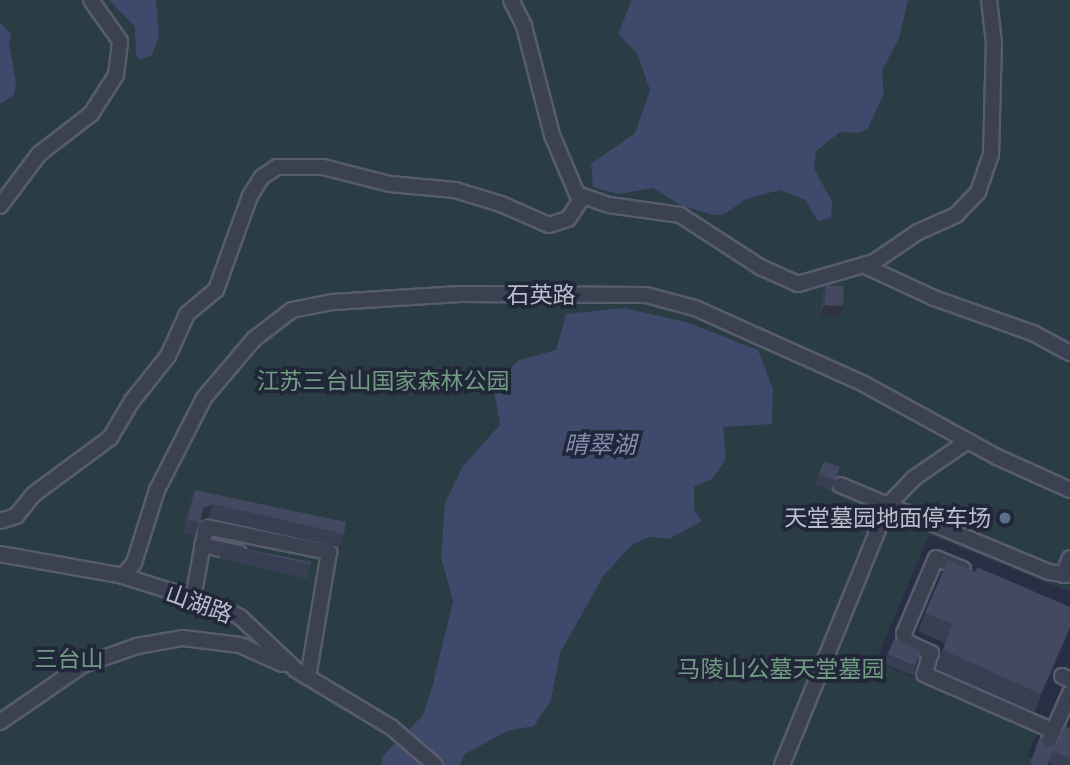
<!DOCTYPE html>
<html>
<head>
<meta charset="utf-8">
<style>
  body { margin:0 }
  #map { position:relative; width:1070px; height:765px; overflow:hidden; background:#282e43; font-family:Helvetica,"Noto Sans SC",sans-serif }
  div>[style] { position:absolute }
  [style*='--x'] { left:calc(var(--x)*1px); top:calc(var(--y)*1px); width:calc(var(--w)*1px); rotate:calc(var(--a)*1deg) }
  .green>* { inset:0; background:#2a3c44 }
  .water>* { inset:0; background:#3e496b }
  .roads { filter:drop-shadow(2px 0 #575c6d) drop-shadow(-2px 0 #575c6d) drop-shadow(0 2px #575c6d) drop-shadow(0 -2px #575c6d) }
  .minor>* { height:14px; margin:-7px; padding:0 7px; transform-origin:7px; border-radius:7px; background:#3c4152 }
  .wall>* { inset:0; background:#393f53; transform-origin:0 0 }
  .shaded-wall>* { inset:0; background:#2e3343 }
  .building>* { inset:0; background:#424960; transform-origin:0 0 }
  .dots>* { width:19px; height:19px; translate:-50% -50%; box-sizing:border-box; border:4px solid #212638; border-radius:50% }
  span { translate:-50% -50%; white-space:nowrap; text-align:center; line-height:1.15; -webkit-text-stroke:7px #212638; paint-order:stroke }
  .street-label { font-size:23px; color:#b9bdcc }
  .park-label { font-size:23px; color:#719c83 }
  .poi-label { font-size:23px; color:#b9bdcc }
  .right { translate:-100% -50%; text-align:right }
  .water-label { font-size:24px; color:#818eb2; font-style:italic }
</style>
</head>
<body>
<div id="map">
  <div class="green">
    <i style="clip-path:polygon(0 0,1070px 0,1070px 592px,929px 535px,876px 661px,1038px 731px,1027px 756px,1046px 765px,0 765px)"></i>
  </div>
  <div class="water">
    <i style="clip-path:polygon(109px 0,156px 0,159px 36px,152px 55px,141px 60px,136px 56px,135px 27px)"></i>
    <i style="clip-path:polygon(632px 0,908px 0,899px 38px,882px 71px,884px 94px,868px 128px,859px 133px,840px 132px,816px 151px,814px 169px,832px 201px,831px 218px,818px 221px,805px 200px,780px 190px,746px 199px,723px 215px,713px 215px,680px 205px,653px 188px,618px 194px,593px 187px,591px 164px,635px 133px,650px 90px,637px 53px,618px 34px)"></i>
    <i style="clip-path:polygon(0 22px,11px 34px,9px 45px,16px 82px,14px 95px,0 104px)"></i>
    <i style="clip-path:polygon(624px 308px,686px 322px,758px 350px,773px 389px,772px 424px,723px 427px,726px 459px,712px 479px,694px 487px,694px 510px,702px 521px,669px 539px,649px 537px,632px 545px,604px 575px,560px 653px,551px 700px,534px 726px,507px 731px,465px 754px,460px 765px,381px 765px,382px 757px,423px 715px,433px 684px,453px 601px,441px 557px,445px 503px,463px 466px,500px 425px,493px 384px,519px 360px,556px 350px,566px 314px)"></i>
  </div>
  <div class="roads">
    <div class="minor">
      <i style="--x:511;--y:0;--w:29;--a:63"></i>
      <i style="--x:524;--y:26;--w:113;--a:75.6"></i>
      <i style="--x:552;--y:135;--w:64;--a:67"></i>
      <i style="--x:577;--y:194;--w:34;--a:19"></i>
      <i style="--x:609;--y:205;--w:72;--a:8"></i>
      <i style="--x:680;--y:215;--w:95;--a:33"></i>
      <i style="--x:760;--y:267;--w:42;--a:24.1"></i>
      <i style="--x:798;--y:284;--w:79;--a:-16.1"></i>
      <i style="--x:874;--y:262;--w:53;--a:-34.3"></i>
      <i style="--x:918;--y:232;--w:42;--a:-24.1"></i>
      <i style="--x:956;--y:215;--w:32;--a:-46"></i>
      <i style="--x:978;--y:192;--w:39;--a:-71"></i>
      <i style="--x:991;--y:155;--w:112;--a:-88.5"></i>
      <i style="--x:994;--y:43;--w:43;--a:-96.6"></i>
      <i style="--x:0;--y:206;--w:65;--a:-53.1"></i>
      <i style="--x:39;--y:154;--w:66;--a:-37.6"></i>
      <i style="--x:91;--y:114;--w:46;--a:-57.3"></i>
      <i style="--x:116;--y:75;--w:34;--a:-83"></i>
      <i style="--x:120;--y:41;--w:50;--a:-125.3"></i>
      <i style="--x:865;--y:266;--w:76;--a:24.9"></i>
      <i style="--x:934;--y:298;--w:105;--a:19.5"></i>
      <i style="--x:1033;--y:333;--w:42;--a:28.4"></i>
      <i style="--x:840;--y:485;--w:226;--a:22.6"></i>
      <i style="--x:1049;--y:572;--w:21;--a:8"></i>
      <i style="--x:0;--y:521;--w:17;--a:-17"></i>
      <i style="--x:16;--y:516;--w:28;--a:-51"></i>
      <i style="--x:34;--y:494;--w:94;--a:-36.4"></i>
      <i style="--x:110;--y:438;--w:43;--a:-59.3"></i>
      <i style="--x:132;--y:401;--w:58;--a:-51.3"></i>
      <i style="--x:168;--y:356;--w:46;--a:-65.7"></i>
      <i style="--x:187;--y:314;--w:38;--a:-40"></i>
      <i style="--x:216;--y:290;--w:100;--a:-70.1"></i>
      <i style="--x:250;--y:196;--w:22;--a:-58"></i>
      <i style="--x:262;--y:177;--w:18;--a:-34"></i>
      <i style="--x:277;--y:167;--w:46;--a:0"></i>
      <i style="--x:323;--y:167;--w:69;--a:14.2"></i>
      <i style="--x:390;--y:184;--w:65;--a:5.3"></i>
      <i style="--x:455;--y:190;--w:48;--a:16.9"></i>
      <i style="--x:501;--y:204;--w:52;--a:23.6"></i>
      <i style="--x:549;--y:225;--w:20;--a:-18"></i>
      <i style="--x:568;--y:219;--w:27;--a:-56"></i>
      <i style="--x:202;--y:545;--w:38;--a:12"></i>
      <i style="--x:0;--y:554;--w:125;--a:10.1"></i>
      <i style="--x:123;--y:576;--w:100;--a:17.5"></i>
      <i style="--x:218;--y:606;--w:25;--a:27"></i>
      <i style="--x:240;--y:617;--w:77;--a:43.4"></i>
      <i style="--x:296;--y:670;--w:111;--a:31"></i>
      <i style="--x:391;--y:727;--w:58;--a:40.8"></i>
      <i style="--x:963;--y:569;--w:29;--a:-158"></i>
      <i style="--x:936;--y:558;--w:82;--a:113.1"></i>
      <i style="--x:904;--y:633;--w:8;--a:83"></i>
      <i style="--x:905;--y:641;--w:29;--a:25"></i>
      <i style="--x:931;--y:653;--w:22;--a:108"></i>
      <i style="--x:924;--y:674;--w:142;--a:23.7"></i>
      <i style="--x:1063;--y:575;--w:18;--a:-68"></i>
      <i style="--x:123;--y:576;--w:17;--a:-50"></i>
      <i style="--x:134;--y:563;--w:77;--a:-72.5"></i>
      <i style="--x:157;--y:490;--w:103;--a:-62.9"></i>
      <i style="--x:204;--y:398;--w:77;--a:-49.7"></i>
      <i style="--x:254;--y:339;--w:48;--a:-37.3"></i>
      <i style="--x:292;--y:310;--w:42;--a:-11"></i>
      <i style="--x:333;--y:302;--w:127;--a:-3.6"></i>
      <i style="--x:460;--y:294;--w:186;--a:0.3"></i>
      <i style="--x:646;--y:295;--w:51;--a:14.9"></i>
      <i style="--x:695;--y:308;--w:185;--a:24.2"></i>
      <i style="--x:864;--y:384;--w:152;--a:28.8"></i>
      <i style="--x:997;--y:457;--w:80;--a:24.3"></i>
      <i style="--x:193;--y:598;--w:72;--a:-79.6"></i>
      <i style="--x:206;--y:527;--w:126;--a:11.5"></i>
      <i style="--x:329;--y:552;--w:127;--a:99.5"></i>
      <i style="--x:1062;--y:676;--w:9;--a:27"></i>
      <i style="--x:0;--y:722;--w:101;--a:-34.5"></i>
      <i style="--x:83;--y:665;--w:57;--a:-19.4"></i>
      <i style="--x:137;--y:646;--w:47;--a:-9.9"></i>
      <i style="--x:183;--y:638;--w:57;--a:7"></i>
      <i style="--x:240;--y:645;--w:46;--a:24.3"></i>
      <i style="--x:1045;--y:750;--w:62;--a:-66.3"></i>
      <i style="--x:782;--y:765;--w:281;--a:-67.8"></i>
      <i style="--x:888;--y:505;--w:37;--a:-46"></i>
      <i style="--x:914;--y:478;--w:65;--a:-34.4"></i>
    </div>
  </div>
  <div class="wall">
    <i style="clip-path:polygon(826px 285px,839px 317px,820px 315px,822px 294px)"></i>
    <i style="left:824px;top:461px;width:17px;height:25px;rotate:21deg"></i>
    <i style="clip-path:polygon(195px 490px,344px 534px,339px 547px,208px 518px,200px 521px,195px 536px,183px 533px,190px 503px)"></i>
    <i style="left:223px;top:544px;width:90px;height:15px;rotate:13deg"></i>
    <i style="clip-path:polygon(975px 572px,1070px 607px,1070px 630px,1035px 712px,936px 669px,945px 643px,918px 631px,925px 613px)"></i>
    <i style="left:887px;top:655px;width:33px;height:9px;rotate:23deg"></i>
    <i style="clip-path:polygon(1070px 728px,1070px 765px,1053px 765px,1048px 763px,1048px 765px,1029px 765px,1040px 738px,1045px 746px,1055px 746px)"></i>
  </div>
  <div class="shaded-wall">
    <i style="clip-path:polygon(824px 305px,843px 307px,839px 317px,820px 315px)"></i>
    <i style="clip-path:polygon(213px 504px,208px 518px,198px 521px,203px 508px)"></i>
    <i style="clip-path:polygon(1070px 627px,1070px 630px,1035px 712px,1041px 694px)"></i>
  </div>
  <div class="building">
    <i style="left:826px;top:285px;width:18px;height:20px;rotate:3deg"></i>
    <i style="left:824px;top:461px;width:17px;height:14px;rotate:21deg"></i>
    <i style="clip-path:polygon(195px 490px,346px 522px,344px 534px,213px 504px,203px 508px,200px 522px,188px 520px)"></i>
    <i style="clip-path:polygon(223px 544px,311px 562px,311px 565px)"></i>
    <i style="clip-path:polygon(948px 560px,975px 572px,977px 567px,1070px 607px,1070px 627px,1041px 694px,943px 650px,952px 624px,925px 613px)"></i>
    <i style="left:894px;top:639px;width:30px;height:17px;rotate:23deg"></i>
    <i style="clip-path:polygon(1065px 726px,1070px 728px,1070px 758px,1053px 751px,1047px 765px,1035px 765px,1030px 763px,1040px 738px,1045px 746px,1055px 746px)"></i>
  </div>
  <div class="dots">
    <i style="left:1005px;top:518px;background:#5c6f8a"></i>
  </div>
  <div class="street-label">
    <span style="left:541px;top:295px">石英路</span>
    <span style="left:199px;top:604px;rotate:20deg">山湖路</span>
  </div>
  <div class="park-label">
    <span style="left:383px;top:381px">江苏三台山国家森林公园</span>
    <span style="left:69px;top:659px">三台山</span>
    <span style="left:781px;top:669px">马陵山公墓天堂墓园</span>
  </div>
  <div class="poi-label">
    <span class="right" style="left:991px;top:518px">天堂墓园地面停车场</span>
  </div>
  <div class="water-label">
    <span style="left:600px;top:445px">晴翠湖</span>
  </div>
</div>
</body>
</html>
